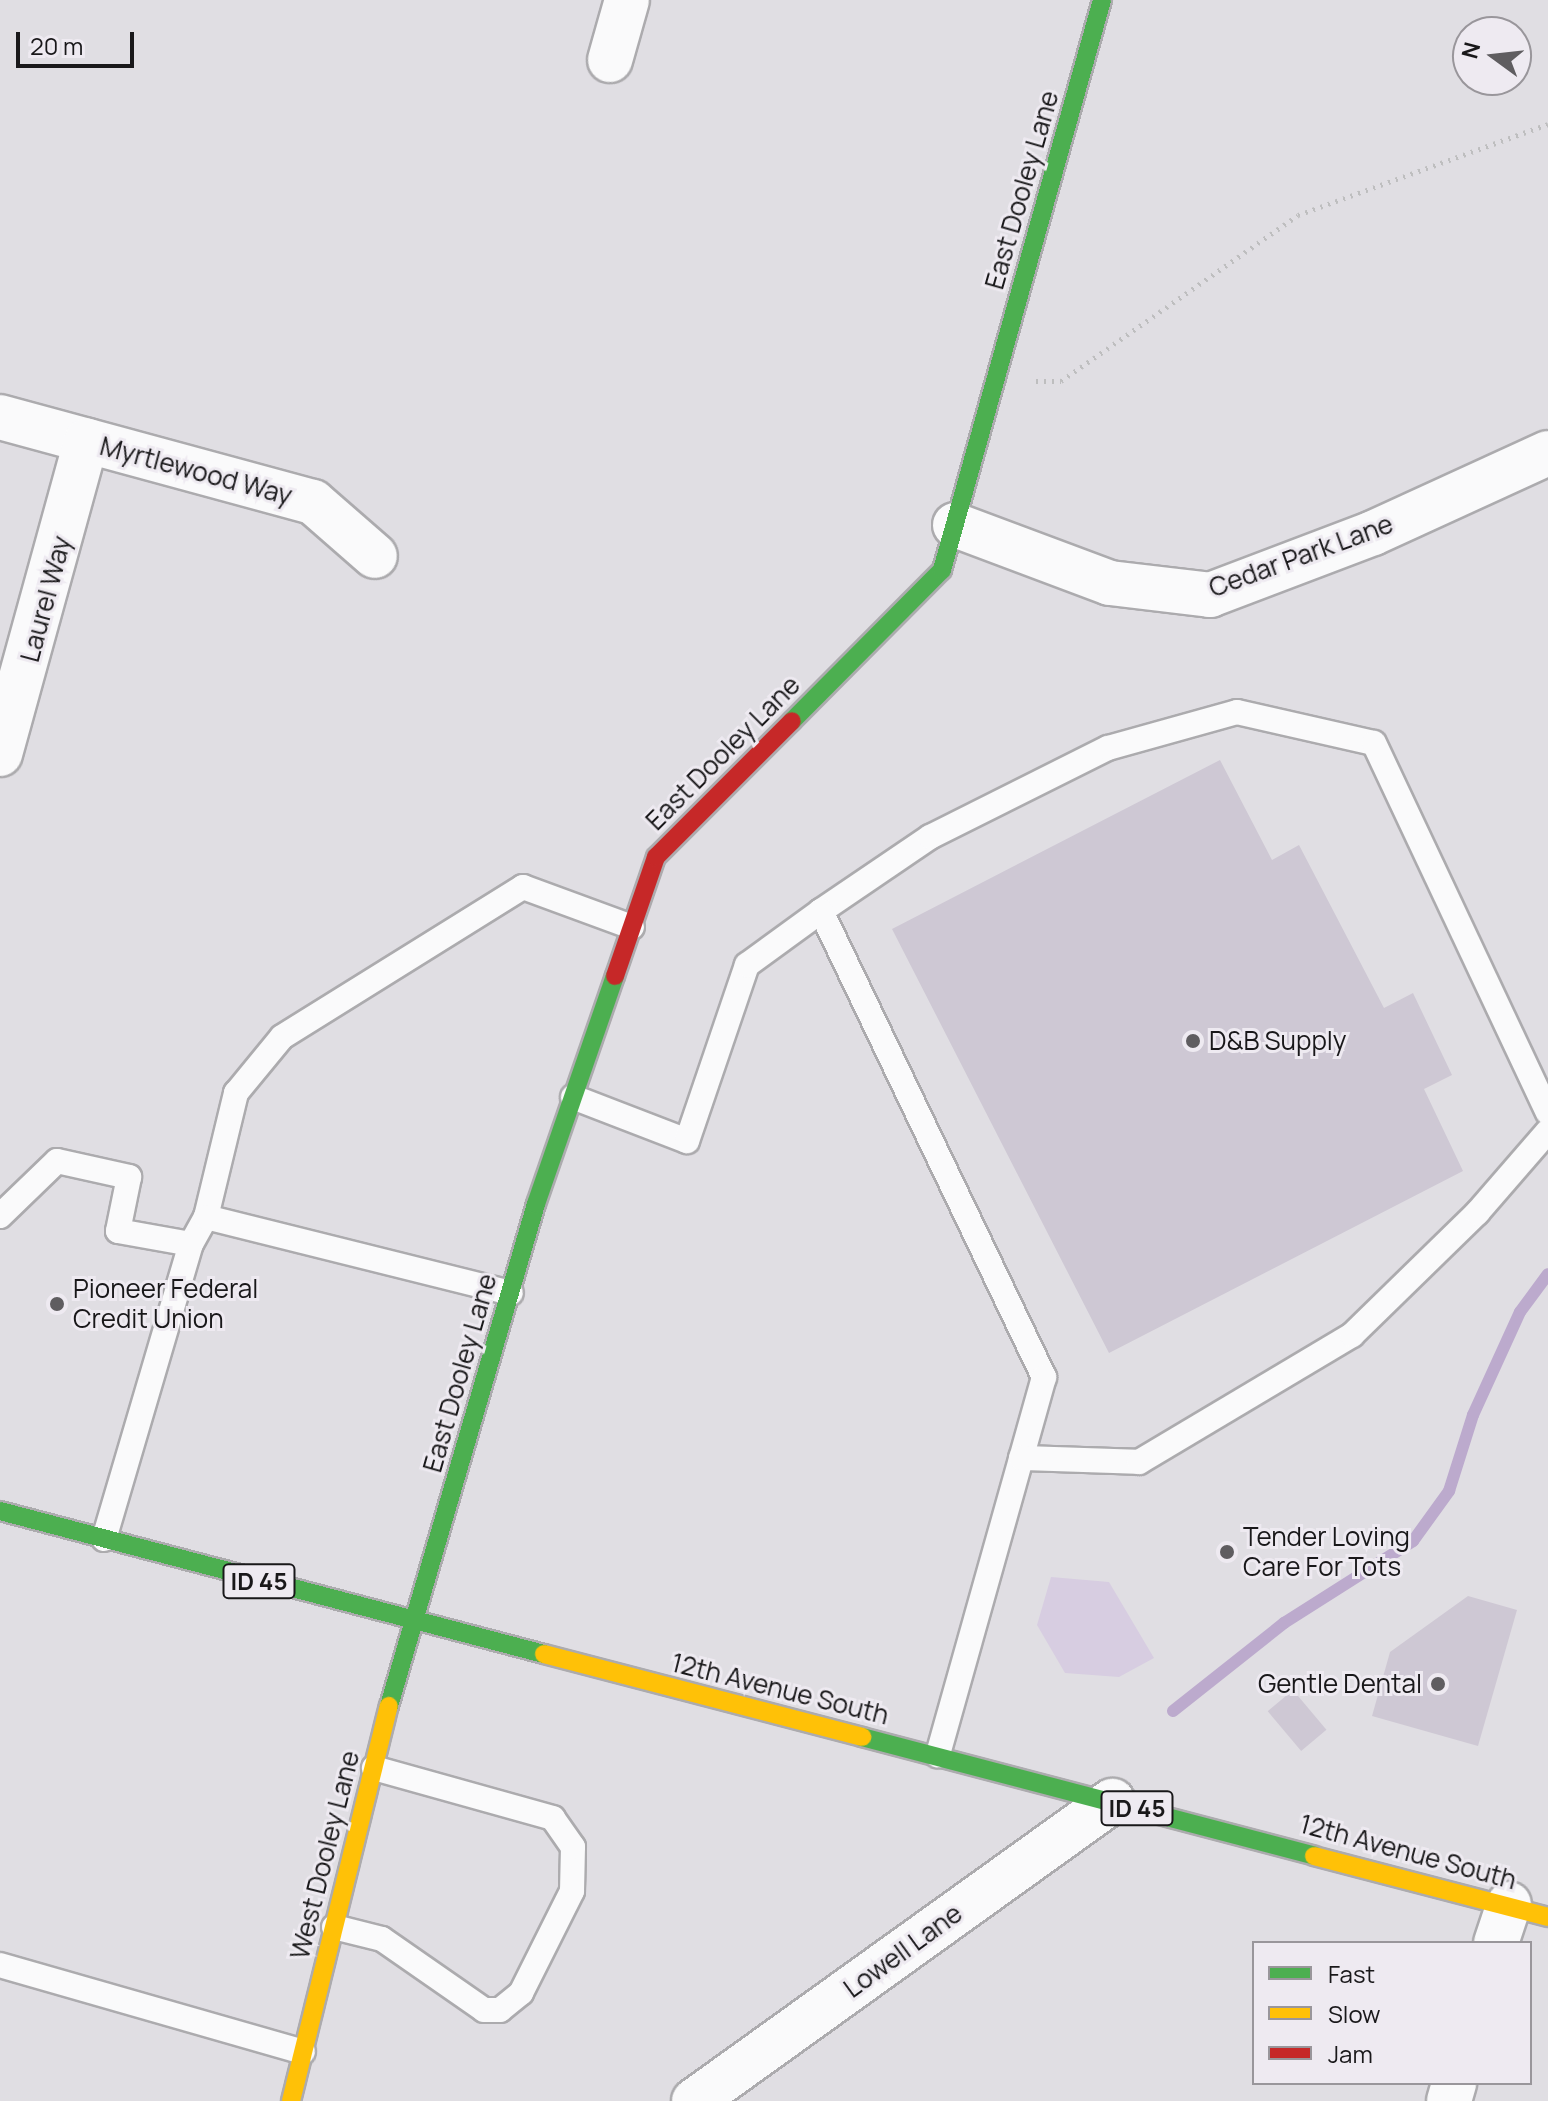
<!DOCTYPE html>
<html>
<head>
<meta charset="utf-8">
<style>
  body { margin:0 }
  #map { position:relative; width:1548px; height:2101px; overflow:hidden; background:#e0dee3; font-family:Manrope,sans-serif }
  div>[style] { position:absolute }
  [style*='--x'] { left:calc(var(--x)*1px); top:calc(var(--y)*1px); width:calc(var(--w)*1px); rotate:calc(var(--a)*1deg) }
  .green>* { inset:0; background:#d7cde1 }
  .stream>* { height:12px; margin:-6px; padding:0 6px; transform-origin:6px; border-radius:6px; background:#bcaacd }
  .building>* { inset:0; background:#cec8d4; transform-origin:0 0 }
  .path>* { height:5px; margin-top:-2.5px; transform-origin:0; background:repeating-linear-gradient(90deg,#bebebf 0 2px,transparent 0 8px) }
  .roads { filter:drop-shadow(2px 0 #acabae) drop-shadow(-2px 0 #acabae) drop-shadow(0 2px #acabae) drop-shadow(0 -2px #acabae) }
  .lane>* { height:24px; margin:-12px; padding:0 12px; transform-origin:12px; border-radius:12px; background:#fafafb }
  .street>* { height:44px; margin:-22px; padding:0 22px; transform-origin:22px; border-radius:22px; background:#fafafb }
  .fast>* { height:18px; margin:-9px; padding:0 9px; transform-origin:9px; border-radius:9px; background:#4caf50 }
  .slow>* { height:18px; margin:-9px; padding:0 9px; transform-origin:9px; border-radius:9px; background:#ffc107 }
  .jam>* { height:18px; margin:-9px; padding:0 9px; transform-origin:9px; border-radius:9px; background:#c62828 }
  .dots>* { width:22px; height:22px; translate:-50% -50%; box-sizing:border-box; border:4px solid #eeeaf1; border-radius:50% }
  span { translate:-50% -50%; white-space:nowrap; text-align:center; line-height:1.15; -webkit-text-stroke:6px #eeeaf1; paint-order:stroke }
  .shield-label span { padding:2px 6px; background:#eeeaf1; border:2px solid; border-radius:6px; -webkit-text-stroke-width:0 }
  .shield-label { font-size:24px; color:#19181a; font-weight:700 }
  .street-label { font-size:26px; color:#19181a }
  .poi-label { font-size:26px; color:#19181a }
  .left { translate:0 -50%; text-align:left }
  .right { translate:-100% -50%; text-align:right }
  .legend { position:absolute; left:1252px; top:1941px; width:280px; height:144px; box-sizing:border-box; background:#eeeaf1; border:2px solid #99969b; margin:0; padding:10px 14px; list-style:none; font-size:24px; color:#19181a }
  .legend li { display:flex; align-items:center; gap:16px; height:40px }
  .legend b { width:40px; border:2px solid #99969b }
  .north { position:absolute; left:1452px; top:16px; width:80px; height:80px; box-sizing:border-box; background:#eeeaf1; border:2px solid #99969b; border-radius:50%; rotate:285deg; font-size:22px; font-weight:700; line-height:32px; text-align:center; color:#19181a }
  .north::after { content:''; display:block; margin:auto; width:28px; height:36px; background:#5f5d60; clip-path:polygon(50% 0,100% 100%,50% 72%,0 100%) }
  .scale { position:absolute; left:16px; top:32px; width:118px; height:36px; box-sizing:border-box; border:4px solid #19181a; border-top:0; padding-left:10px; font-size:24px; line-height:28px; white-space:nowrap; color:#19181a; -webkit-text-stroke:6px #eeeaf1; paint-order:stroke }
</style>
</head>
<body>
<div id="map">
  <div class="green">
    <i style="clip-path:polygon(1051px 1577px,1109px 1582px,1154px 1658px,1119px 1677px,1065px 1673px,1037px 1625px)"></i>
  </div>
  <div class="stream">
    <i style="--x:1173;--y:1711;--w:142;--a:-38.4"></i>
    <i style="--x:1284;--y:1623;--w:153;--a:-32.4"></i>
    <i style="--x:1413;--y:1541;--w:62;--a:-54.2"></i>
    <i style="--x:1449;--y:1491;--w:80;--a:-72.5"></i>
    <i style="--x:1473;--y:1415;--w:113;--a:-65.5"></i>
    <i style="--x:1520;--y:1312;--w:47;--a:-53.6"></i>
  </div>
  <div class="building">
    <i style="clip-path:polygon(1220px 760px,1272px 860px,1299px 845px,1384px 1008px,1413px 993px,1452px 1075px,1424px 1089px,1463px 1171px,1109px 1353px,892px 929px)"></i>
    <i style="clip-path:polygon(1468px 1596px,1517px 1610px,1478px 1746px,1372px 1716px,1390px 1652px)"></i>
    <i style="left:1293px;top:1690px;width:52px;height:33px;rotate:50deg"></i>
  </div>
  <div class="path">
    <i style="--x:1036;--y:381;--w:25;--a:0"></i>
    <i style="--x:1061;--y:381;--w:289;--a:-35"></i>
    <i style="--x:1298;--y:215;--w:266;--a:-20"></i>
  </div>
  <div class="roads">
    <div class="lane">
      <i style="--x:821;--y:911;--w:132;--a:-34.2"></i>
      <i style="--x:930;--y:837;--w:199;--a:-26.6"></i>
      <i style="--x:1108;--y:748;--w:134;--a:-15.6"></i>
      <i style="--x:1237;--y:712;--w:140;--a:12.8"></i>
      <i style="--x:1374;--y:743;--w:408;--a:64.8"></i>
      <i style="--x:573;--y:1097;--w:122;--a:21.1"></i>
      <i style="--x:687;--y:1141;--w:186;--a:-71.2"></i>
      <i style="--x:747;--y:965;--w:92;--a:-36.1"></i>
      <i style="--x:821;--y:911;--w:517;--a:64.43"></i>
      <i style="--x:1044;--y:1377;--w:393;--a:105.7"></i>
      <i style="--x:0;--y:1216;--w:79;--a:-44"></i>
      <i style="--x:57;--y:1161;--w:74;--a:12.5"></i>
      <i style="--x:129;--y:1177;--w:55;--a:101.5"></i>
      <i style="--x:118;--y:1231;--w:74;--a:10.1"></i>
      <i style="--x:206;--y:1217;--w:128;--a:-76.4"></i>
      <i style="--x:236;--y:1093;--w:72;--a:-50.6"></i>
      <i style="--x:282;--y:1037;--w:284;--a:-31.9"></i>
      <i style="--x:523;--y:887;--w:116;--a:20.2"></i>
      <i style="--x:1021;--y:1458;--w:118;--a:1.9"></i>
      <i style="--x:1139;--y:1462;--w:248;--a:-30.8"></i>
      <i style="--x:1352;--y:1335;--w:175;--a:-44.3"></i>
      <i style="--x:1477;--y:1213;--w:108;--a:-49.1"></i>
      <i style="--x:104;--y:1539;--w:308;--a:-73.6"></i>
      <i style="--x:191;--y:1244;--w:31;--a:-61"></i>
      <i style="--x:206;--y:1217;--w:314;--a:14"></i>
      <i style="--x:334;--y:1927;--w:49;--a:14"></i>
      <i style="--x:382;--y:1939;--w:124;--a:34.8"></i>
      <i style="--x:484;--y:2010;--w:16;--a:0"></i>
      <i style="--x:500;--y:2010;--w:27;--a:-39"></i>
      <i style="--x:521;--y:1993;--w:114;--a:-63.4"></i>
      <i style="--x:572;--y:1891;--w:44;--a:-88.7"></i>
      <i style="--x:573;--y:1847;--w:35;--a:-125"></i>
      <i style="--x:553;--y:1818;--w:186;--a:-164.4"></i>
      <i style="--x:0;--y:1965;--w:315;--a:16"></i>
    </div>
    <div class="street">
      <i style="--x:610;--y:60;--w:62;--a:-74.2"></i>
      <i style="--x:0;--y:417;--w:324;--a:15.2"></i>
      <i style="--x:313;--y:502;--w:82;--a:41.1"></i>
      <i style="--x:955;--y:525;--w:165;--a:20.5"></i>
      <i style="--x:1110;--y:583;--w:101;--a:6.8"></i>
      <i style="--x:1210;--y:595;--w:174;--a:-20.8"></i>
      <i style="--x:1373;--y:533;--w:192;--a:-24.6"></i>
      <i style="--x:0;--y:754;--w:325;--a:-74.6"></i>
      <i style="--x:1496;--y:1943;--w:41;--a:-71.6"></i>
      <i style="--x:694;--y:2101;--w:515;--a:-35.67"></i>
      <i style="--x:1449;--y:2101;--w:19;--a:-74"></i>
    </div>
    <div class="fast">
      <i style="--x:792;--y:721;--w:213;--a:-45.2"></i>
      <i style="--x:942;--y:570;--w:592;--a:-74.32"></i>
      <i style="--x:0;--y:1511;--w:562;--a:14.73"></i>
      <i style="--x:389;--y:1706;--w:523;--a:-73.68"></i>
      <i style="--x:536;--y:1204;--w:241;--a:-70.9"></i>
      <i style="--x:862;--y:1737;--w:467;--a:14.7"></i>
    </div>
    <div class="slow">
      <i style="--x:544;--y:1654;--w:329;--a:14.6"></i>
      <i style="--x:1314;--y:1856;--w:242;--a:14.6"></i>
      <i style="--x:291;--y:2101;--w:407;--a:-76.1"></i>
    </div>
    <div class="jam">
      <i style="--x:615;--y:976;--w:126;--a:-71"></i>
      <i style="--x:656;--y:857;--w:192;--a:-45"></i>
    </div>
  </div>
  <div class="dots">
    <i style="left:1193px;top:1041px;background:#5f5d60"></i>
    <i style="left:57px;top:1304px;background:#5f5d60"></i>
    <i style="left:1227px;top:1552px;background:#5f5d60"></i>
    <i style="left:1438px;top:1684px;background:#5f5d60"></i>
  </div>
  <div class="shield-label">
    <span style="left:259px;top:1581px">ID 45</span>
    <span style="left:1137px;top:1808px">ID 45</span>
  </div>
  <div class="street-label">
    <span style="left:1022px;top:190px;rotate:-74deg">East Dooley Lane</span>
    <span style="left:196px;top:471px;rotate:15deg">Myrtlewood Way</span>
    <span style="left:1301px;top:556px;rotate:-20deg">Cedar Park Lane</span>
    <span style="left:46px;top:599px;rotate:-75deg">Laurel Way</span>
    <span style="left:723px;top:753px;rotate:-45deg">East Dooley Lane</span>
    <span style="left:460px;top:1373px;rotate:-74deg">East Dooley Lane</span>
    <span style="left:780px;top:1689px;rotate:14deg">12th Avenue South</span>
    <span style="left:1408px;top:1852px;rotate:15deg">12th Avenue South</span>
    <span style="left:325px;top:1855px;rotate:-76deg">West Dooley Lane</span>
    <span style="left:903px;top:1951px;rotate:-36deg">Lowell Lane</span>
  </div>
  <div class="poi-label">
    <span class="left" style="left:1209px;top:1041px">D&amp;B Supply</span>
    <span class="left" style="left:73px;top:1304px">Pioneer Federal<br>Credit Union</span>
    <span class="left" style="left:1243px;top:1552px">Tender Loving<br>Care For Tots</span>
    <span class="right" style="left:1422px;top:1684px">Gentle Dental</span>
  </div>
  <ul class="legend">
  <li><b style="height:10px;background:#4caf50"></b>Fast</li>
  <li><b style="height:10px;background:#ffc107"></b>Slow</li>
  <li><b style="height:10px;background:#c62828"></b>Jam</li>
  </ul>
  <div class="north">N</div>
  <div class="scale">20 m</div>
</div>
</body>
</html>
